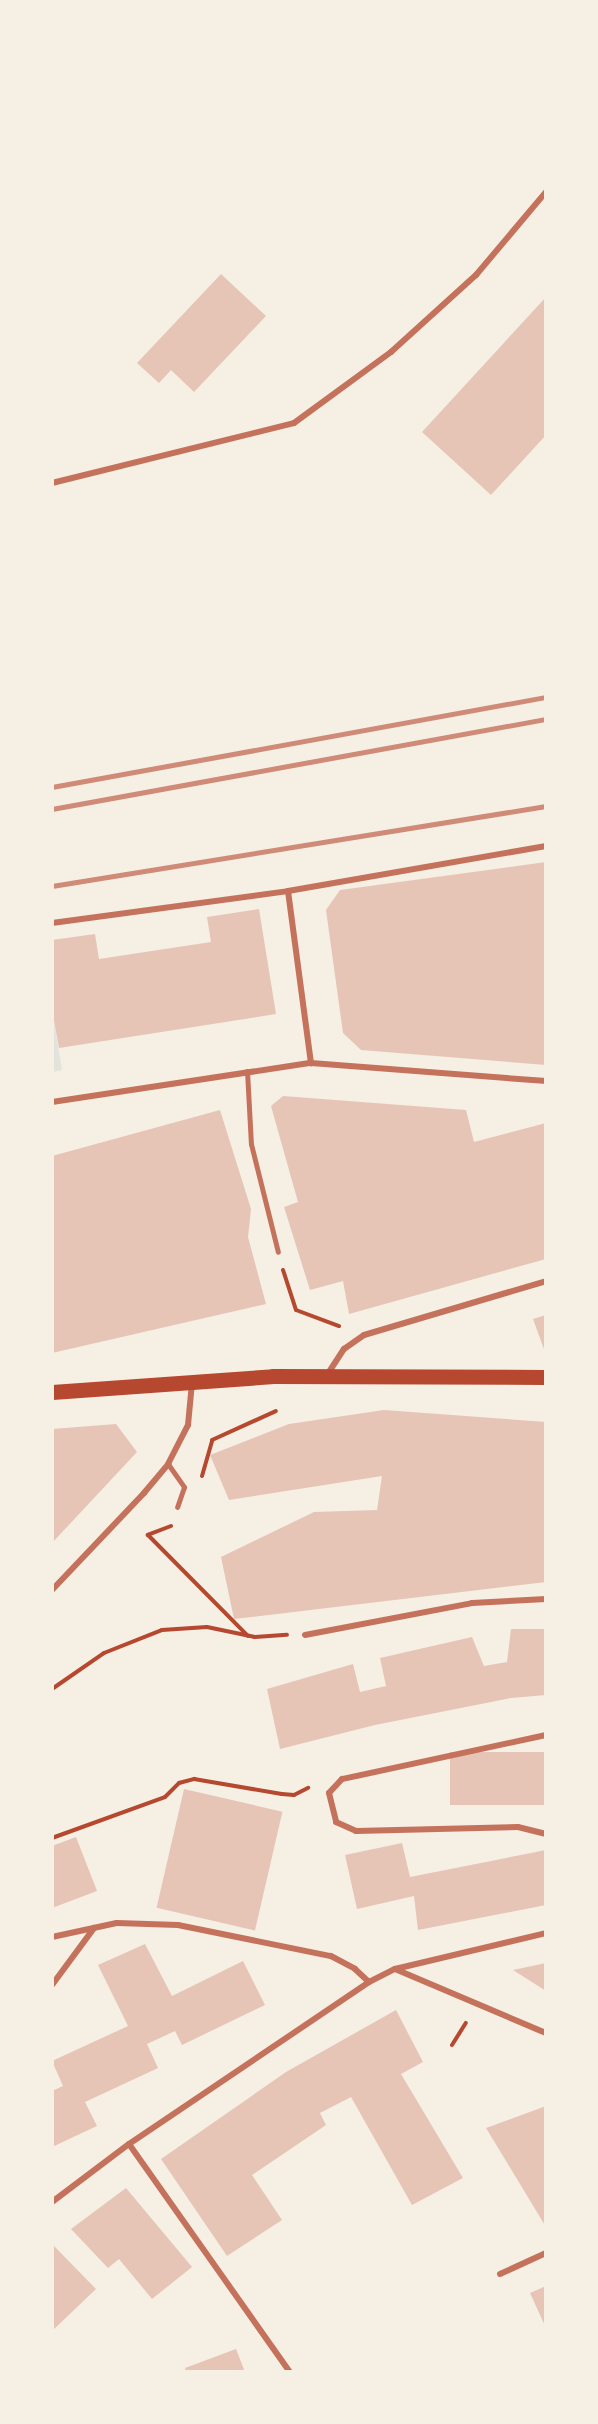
<!DOCTYPE html>
<html>
<head>
<meta charset="utf-8">
<style>
  body { margin:0 }
  #map { position:relative; width:598px; height:2424px; overflow:hidden; background:#f6efe4; font-family:Karla,sans-serif }
  div>[style] { position:absolute }
  [style*='--x'] { left:calc(var(--x)*1px); top:calc(var(--y)*1px); width:calc(var(--w)*1px); rotate:calc(var(--a)*1deg) }
  .green>* { inset:0; background:#e2e4dc }
  .building>* { inset:0; background:#e6c5b7; transform-origin:0 0 }
  .path>* { height:4px; margin:-2px; padding:0 2px; transform-origin:2px; border-radius:2px; background:#b5482f }
  .pedestrian>* { height:5px; margin:-2.5px; padding:0 2.5px; transform-origin:2.5px; border-radius:2.5px; background:#c5725c }
  .minor>* { height:6px; margin:-3px; padding:0 3px; transform-origin:3px; border-radius:3px; background:#c5725c }
  .primary>* { height:15px; margin:-7.5px; padding:0 7.5px; transform-origin:7.5px; border-radius:7.5px; background:#b5482f }
  .rail>* { height:4.5px; margin:-2.25px; padding:0 2.25px; transform-origin:2.25px; border-radius:2.25px; background:#cf8b77 }
  span { translate:-50% -50%; white-space:nowrap; text-align:center; line-height:1.15; -webkit-text-stroke:6px #f6efe4; paint-order:stroke }
  .frame { position:absolute; inset:0; border:54px solid #f6efe4; pointer-events:none }
</style>
</head>
<body>
<div id="map">
  <div class="green">
    <i style="clip-path:polygon(52px 1010px,62px 1070px,53px 1072px,52px 1072px)"></i>
  </div>
  <div class="building">
    <i style="clip-path:polygon(221px 274px,266px 316px,194px 392px,171px 370px,159px 383px,137px 363px)"></i>
    <i style="clip-path:polygon(546px 297px,546px 435px,491px 495px,422px 432px)"></i>
    <i style="clip-path:polygon(546px 862px,546px 1065px,361px 1050px,343px 1033px,326px 910px,340px 890px)"></i>
    <i style="clip-path:polygon(259px 909px,276px 1014px,59px 1048px,52px 1010px,52px 940px,95px 934px,99px 959px,211px 942px,207px 917px)"></i>
    <i style="clip-path:polygon(283px 1096px,466px 1110px,474px 1142px,546px 1123px,546px 1259px,349px 1314px,343px 1281px,310px 1290px,284px 1207px,298px 1202px,271px 1106px)"></i>
    <i style="clip-path:polygon(220px 1110px,251px 1209px,248px 1237px,266px 1304px,52px 1353px,52px 1156px)"></i>
    <i style="clip-path:polygon(546px 1315px,546px 1352px,545px 1352px,533px 1319px)"></i>
    <i style="clip-path:polygon(384px 1410px,546px 1422px,546px 1582px,234px 1619px,221px 1557px,314px 1512px,377px 1510px,382px 1476px,229px 1500px,210px 1455px,289px 1424px)"></i>
    <i style="clip-path:polygon(116px 1424px,137px 1452px,52px 1543px,52px 1429px)"></i>
    <i style="clip-path:polygon(511px 1629px,546px 1629px,546px 1695px,511px 1698px,375px 1725px,280px 1749px,267px 1689px,353px 1664px,360px 1692px,386px 1686px,380px 1658px,472px 1637px,484px 1666px,507px 1662px)"></i>
    <i style="left:546px;top:1752px;width:53px;height:96px;rotate:90deg"></i>
    <i style="left:184px;top:1789px;width:101px;height:122px;rotate:13deg"></i>
    <i style="clip-path:polygon(76px 1837px,97px 1891px,52px 1908px,52px 1846px)"></i>
    <i style="clip-path:polygon(402px 1843px,410px 1877px,546px 1850px,546px 1905px,418px 1930px,414px 1896px,357px 1909px,345px 1855px)"></i>
    <i style="clip-path:polygon(145px 1944px,172px 1996px,243px 1961px,265px 2005px,182px 2045px,175px 2031px,147px 2044px,158px 2068px,85px 2102px,97px 2126px,52px 2147px,52px 2091px,63px 2086px,52px 2061px,128px 2026px,98px 1965px)"></i>
    <i style="clip-path:polygon(546px 1963px,546px 1991px,513px 1970px)"></i>
    <i style="clip-path:polygon(396px 2010px,423px 2062px,401px 2074px,463px 2178px,412px 2205px,351px 2097px,320px 2113px,326px 2125px,252px 2175px,282px 2220px,227px 2256px,161px 2159px,286px 2072px)"></i>
    <i style="clip-path:polygon(546px 2106px,546px 2227px,486px 2128px)"></i>
    <i style="clip-path:polygon(126px 2188px,192px 2267px,152px 2299px,119px 2259px,108px 2268px,71px 2229px)"></i>
    <i style="clip-path:polygon(54px 2246px,96px 2289px,52px 2331px,52px 2248px)"></i>
    <i style="clip-path:polygon(546px 2286px,546px 2328px,530px 2293px)"></i>
    <i style="clip-path:polygon(236px 2349px,245px 2372px,186px 2372px,185px 2368px)"></i>
  </div>
  <div class="path">
    <i style="--x:283;--y:1270;--w:42;--a:72"></i>
    <i style="--x:296;--y:1310;--w:46;--a:20.4"></i>
    <i style="--x:202;--y:1476;--w:37;--a:-74"></i>
    <i style="--x:212;--y:1440;--w:70;--a:-24.4"></i>
    <i style="--x:171;--y:1526;--w:25;--a:159"></i>
    <i style="--x:148;--y:1535;--w:142;--a:45.3"></i>
    <i style="--x:52;--y:1689;--w:63;--a:-34.7"></i>
    <i style="--x:104;--y:1653;--w:62;--a:-21.6"></i>
    <i style="--x:162;--y:1630;--w:45;--a:-3.8"></i>
    <i style="--x:207;--y:1627;--w:49;--a:11.8"></i>
    <i style="--x:255;--y:1637;--w:32;--a:-4"></i>
    <i style="--x:52;--y:1838;--w:120;--a:-19.9"></i>
    <i style="--x:165;--y:1797;--w:20;--a:-45"></i>
    <i style="--x:179;--y:1783;--w:16;--a:-15"></i>
    <i style="--x:194;--y:1779;--w:89;--a:9.7"></i>
    <i style="--x:282;--y:1794;--w:12;--a:5"></i>
    <i style="--x:294;--y:1795;--w:16;--a:-27"></i>
    <i style="--x:452;--y:2045;--w:26;--a:-58"></i>
  </div>
  <div class="pedestrian">
    <i style="--x:247;--y:1071;--w:73;--a:86.9"></i>
    <i style="--x:251;--y:1144;--w:111;--a:76"></i>
    <i style="--x:168;--y:1464;--w:28;--a:55"></i>
    <i style="--x:184;--y:1487;--w:21;--a:109"></i>
  </div>
  <div class="minor">
    <i style="--x:52;--y:483;--w:249;--a:-13.9"></i>
    <i style="--x:294;--y:423;--w:120;--a:-36.2"></i>
    <i style="--x:391;--y:352;--w:115;--a:-42.2"></i>
    <i style="--x:476;--y:275;--w:109;--a:-49.9"></i>
    <i style="--x:288;--y:891;--w:174;--a:82.4"></i>
    <i style="--x:52;--y:923;--w:238;--a:-7.7"></i>
    <i style="--x:288;--y:891;--w:262;--a:-9.9"></i>
    <i style="--x:52;--y:1102;--w:262;--a:-8.6"></i>
    <i style="--x:311;--y:1063;--w:236;--a:4.4"></i>
    <i style="--x:327;--y:1375;--w:31;--a:-57"></i>
    <i style="--x:344;--y:1349;--w:24;--a:-35"></i>
    <i style="--x:364;--y:1335;--w:190;--a:-16.5"></i>
    <i style="--x:52;--y:1590;--w:134;--a:-46.5"></i>
    <i style="--x:144;--y:1493;--w:38;--a:-50"></i>
    <i style="--x:168;--y:1464;--w:44;--a:-62.9"></i>
    <i style="--x:188;--y:1425;--w:42;--a:-84.6"></i>
    <i style="--x:305;--y:1635;--w:170;--a:-10.8"></i>
    <i style="--x:472;--y:1603;--w:74;--a:-3.1"></i>
    <i style="--x:546;--y:1735;--w:209;--a:167.8"></i>
    <i style="--x:342;--y:1779;--w:19;--a:133"></i>
    <i style="--x:329;--y:1793;--w:30;--a:76"></i>
    <i style="--x:336;--y:1822;--w:22;--a:24"></i>
    <i style="--x:356;--y:1831;--w:162;--a:-1.4"></i>
    <i style="--x:518;--y:1827;--w:29;--a:14"></i>
    <i style="--x:52;--y:1937;--w:66;--a:-12.2"></i>
    <i style="--x:117;--y:1923;--w:61;--a:1.9"></i>
    <i style="--x:178;--y:1925;--w:156;--a:11.5"></i>
    <i style="--x:331;--y:1956;--w:27;--a:28"></i>
    <i style="--x:355;--y:1969;--w:19;--a:43"></i>
    <i style="--x:395;--y:1969;--w:164;--a:23"></i>
    <i style="--x:52;--y:1985;--w:71;--a:-53.6"></i>
    <i style="--x:129;--y:2144;--w:279;--a:54.8"></i>
    <i style="--x:52;--y:2202;--w:96;--a:-37"></i>
    <i style="--x:129;--y:2144;--w:290;--a:-34"></i>
    <i style="--x:369;--y:1982;--w:29;--a:-27"></i>
    <i style="--x:395;--y:1969;--w:155;--a:-13.4"></i>
    <i style="--x:500;--y:2274;--w:51;--a:-24.5"></i>
  </div>
  <div class="primary">
    <i style="--x:52;--y:1392;--w:222;--a:-4.1"></i>
    <i style="--x:273;--y:1376;--w:273;--a:0.2"></i>
  </div>
  <div class="rail">
    <i style="--x:52;--y:787;--w:502;--a:-10.33"></i>
    <i style="--x:52;--y:809;--w:502;--a:-10.33"></i>
    <i style="--x:52;--y:886;--w:500;--a:-9.2"></i>
  </div>
  <div class="frame"></div>
</div>
</body>
</html>
